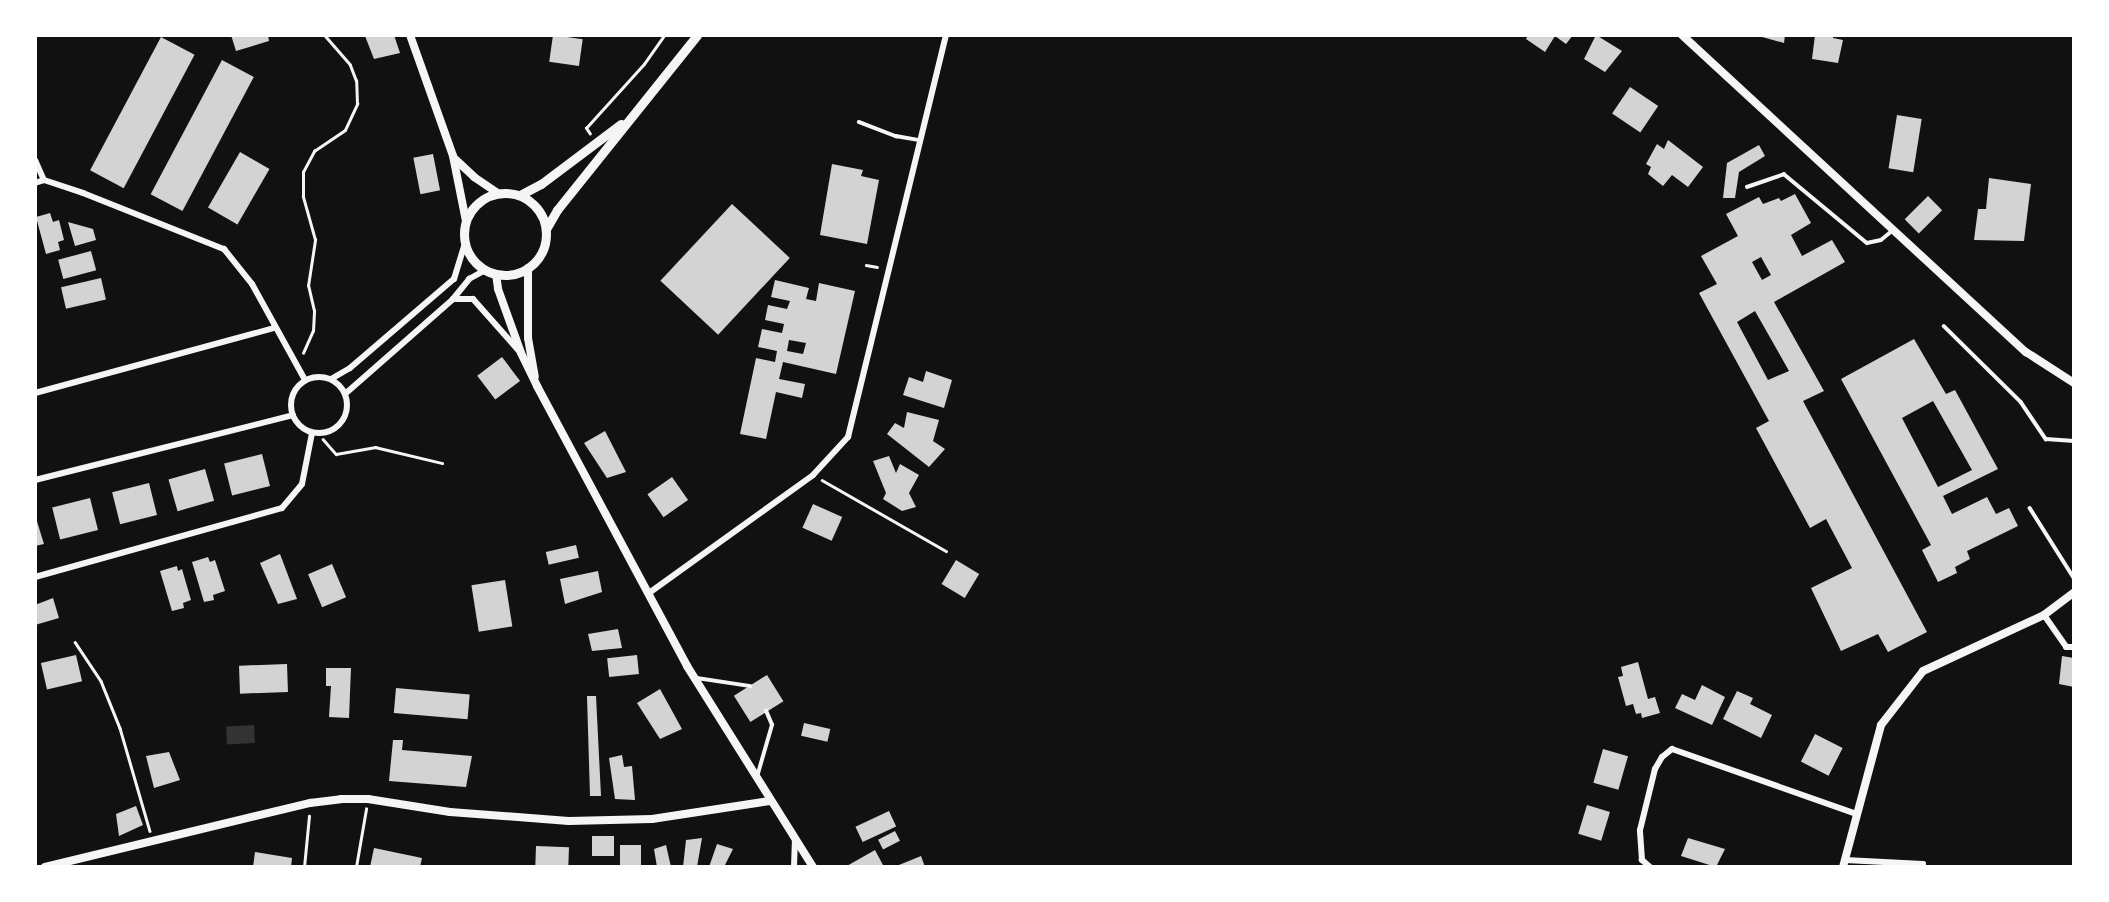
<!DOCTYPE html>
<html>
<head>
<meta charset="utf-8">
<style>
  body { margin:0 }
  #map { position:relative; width:2109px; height:902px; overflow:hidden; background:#111; font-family:"PT Sans Narrow",sans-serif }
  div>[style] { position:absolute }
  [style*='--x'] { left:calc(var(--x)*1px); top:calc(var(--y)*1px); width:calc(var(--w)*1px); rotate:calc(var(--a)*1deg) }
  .water>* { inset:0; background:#333; transform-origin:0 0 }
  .building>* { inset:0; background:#d3d3d3; transform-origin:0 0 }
  .path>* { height:2.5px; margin:-1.25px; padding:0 1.25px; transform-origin:1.25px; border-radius:1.25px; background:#f5f5f5 }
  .service>* { height:3.5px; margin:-1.75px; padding:0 1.75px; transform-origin:1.75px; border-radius:1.75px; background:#f5f5f5 }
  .minor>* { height:6px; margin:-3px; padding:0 3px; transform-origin:3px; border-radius:3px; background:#f5f5f5 }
  .minor>.ring { margin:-3px; padding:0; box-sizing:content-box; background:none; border:6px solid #f5f5f5; border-radius:50% }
  .tertiary>* { height:8px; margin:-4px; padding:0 4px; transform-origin:4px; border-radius:4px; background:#f5f5f5 }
  .secondary>* { height:9px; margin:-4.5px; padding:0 4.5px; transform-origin:4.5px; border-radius:4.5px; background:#f5f5f5 }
  .secondary>.ring { margin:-4.5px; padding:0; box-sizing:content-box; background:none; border:9px solid #f5f5f5; border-radius:50% }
  span { translate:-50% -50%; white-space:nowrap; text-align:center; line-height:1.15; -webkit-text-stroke:7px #fff; paint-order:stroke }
  .frame { position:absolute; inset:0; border:37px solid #fff; pointer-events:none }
</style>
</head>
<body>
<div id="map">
  <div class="water">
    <i style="left:254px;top:725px;width:18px;height:28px;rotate:87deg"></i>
  </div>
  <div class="building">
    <i style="clip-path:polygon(231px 35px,268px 35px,269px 41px,236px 51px)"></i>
    <i style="clip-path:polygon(369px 35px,394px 35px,400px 53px,374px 59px,365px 36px)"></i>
    <i style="left:553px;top:35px;width:30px;height:27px;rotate:8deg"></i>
    <i style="clip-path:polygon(1528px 35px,1573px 35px,1566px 44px,1555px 36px,1545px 52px,1526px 39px)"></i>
    <i style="clip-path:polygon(1596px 35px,1622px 51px,1605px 72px,1584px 59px)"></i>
    <i style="clip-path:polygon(1755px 35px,1785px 35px,1784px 43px)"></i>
    <i style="clip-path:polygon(1815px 35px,1833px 35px,1833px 38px,1843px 40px,1838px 63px,1812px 59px)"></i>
    <i style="left:161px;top:37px;width:38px;height:151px;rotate:28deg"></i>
    <i style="left:222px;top:60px;width:36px;height:152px;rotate:28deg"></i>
    <i style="left:1630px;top:87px;width:34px;height:32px;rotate:34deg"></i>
    <i style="left:1897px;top:115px;width:25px;height:54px;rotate:9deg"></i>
    <i style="clip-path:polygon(1668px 140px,1703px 167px,1688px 187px,1672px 175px,1663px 186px,1648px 174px,1651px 167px,1646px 164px,1657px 144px,1664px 149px)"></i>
    <i style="clip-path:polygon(1759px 145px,1765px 156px,1739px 172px,1735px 198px,1723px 198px,1727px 163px)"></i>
    <i style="left:240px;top:152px;width:34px;height:64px;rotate:30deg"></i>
    <i style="left:433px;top:154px;width:37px;height:20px;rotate:79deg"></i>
    <i style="clip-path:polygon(832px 164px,863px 170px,861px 176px,879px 180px,867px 244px,820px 235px)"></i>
    <i style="clip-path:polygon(1989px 178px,2031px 184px,2024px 241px,1974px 240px,1978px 209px,1986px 209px)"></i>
    <i style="clip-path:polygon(evenodd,1795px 194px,1811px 223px,1791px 235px,1802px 256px,1832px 240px,1845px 262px,1774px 302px,1824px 391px,1803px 401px,1927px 632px,1888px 652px,1878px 634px,1841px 651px,1811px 588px,1852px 568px,1826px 519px,1810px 528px,1756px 428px,1769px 421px,1699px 293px,1717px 284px,1701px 256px,1738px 236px,1726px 214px,1759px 197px,1763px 204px,1779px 198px,1781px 201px,1795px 194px,1761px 257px,1771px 275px,1762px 280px,1752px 262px,1761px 257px,1795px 194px,1755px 311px,1789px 371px,1768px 380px,1737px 322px,1755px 311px)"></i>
    <i style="left:1928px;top:196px;width:20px;height:33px;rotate:45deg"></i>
    <i style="left:732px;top:204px;width:79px;height:105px;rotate:43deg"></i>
    <i style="clip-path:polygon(50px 213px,53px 222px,59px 220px,64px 240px,58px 242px,60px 250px,46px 254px,36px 217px)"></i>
    <i style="clip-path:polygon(68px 222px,93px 229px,96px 240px,75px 246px)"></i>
    <i style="left:91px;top:251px;width:20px;height:34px;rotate:75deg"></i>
    <i style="left:101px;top:278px;width:22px;height:41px;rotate:77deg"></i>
    <i style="clip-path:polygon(evenodd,775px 280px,809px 288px,806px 299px,816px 301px,819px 283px,855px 291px,836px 374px,783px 362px,779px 379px,805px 384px,802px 398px,776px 392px,766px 439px,740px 434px,756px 358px,775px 362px,777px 351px,758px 347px,762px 329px,782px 333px,784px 324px,765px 320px,768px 305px,787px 309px,790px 301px,771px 297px,775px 280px,789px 340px,806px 343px,803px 354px,787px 351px,789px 340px)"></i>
    <i style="clip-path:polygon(evenodd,1914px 339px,1946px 394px,1955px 390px,1998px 469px,1943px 496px,1952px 514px,1987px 497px,1996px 514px,2009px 508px,2018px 526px,1967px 551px,1970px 559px,1955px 567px,1957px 573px,1938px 582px,1922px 550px,1931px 545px,1841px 379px,1914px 339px,1933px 401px,1972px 470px,1938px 487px,1902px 418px,1933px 401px)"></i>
    <i style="left:502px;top:357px;width:30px;height:31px;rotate:53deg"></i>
    <i style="clip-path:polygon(926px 371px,952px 380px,944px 408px,903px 395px,909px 377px,923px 382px)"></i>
    <i style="clip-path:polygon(907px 412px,939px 420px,933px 441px,945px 449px,929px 467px,887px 434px,895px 423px,904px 428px)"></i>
    <i style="clip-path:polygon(605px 431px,626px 472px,607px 478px,584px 443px)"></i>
    <i style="left:262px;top:454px;width:33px;height:39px;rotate:76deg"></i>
    <i style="clip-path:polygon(889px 456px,896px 473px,900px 464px,919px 475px,909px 493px,916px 507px,902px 511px,883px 499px,886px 493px,873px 461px)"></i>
    <i style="left:205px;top:469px;width:33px;height:38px;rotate:74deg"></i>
    <i style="left:672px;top:477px;width:28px;height:30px;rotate:55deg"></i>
    <i style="left:149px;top:483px;width:33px;height:38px;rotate:76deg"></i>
    <i style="left:90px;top:498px;width:33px;height:39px;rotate:76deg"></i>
    <i style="left:813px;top:504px;width:32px;height:26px;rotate:24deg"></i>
    <i style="clip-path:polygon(35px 515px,44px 544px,35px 546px)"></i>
    <i style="left:576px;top:545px;width:13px;height:31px;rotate:77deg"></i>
    <i style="clip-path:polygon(280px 554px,297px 599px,278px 604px,260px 563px)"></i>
    <i style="clip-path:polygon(208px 557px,210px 562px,215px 560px,225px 591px,213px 595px,214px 600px,204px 602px,192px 562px)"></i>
    <i style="left:956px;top:560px;width:27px;height:28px;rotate:31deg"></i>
    <i style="left:332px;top:564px;width:36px;height:26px;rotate:67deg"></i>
    <i style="clip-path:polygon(177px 566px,178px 571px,182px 569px,191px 600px,183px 603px,184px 608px,172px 611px,160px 571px)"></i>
    <i style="clip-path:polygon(598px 571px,602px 592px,565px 604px,560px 579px)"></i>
    <i style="left:505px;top:580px;width:47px;height:34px;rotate:81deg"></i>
    <i style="clip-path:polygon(53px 598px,59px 618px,35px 625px,35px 605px)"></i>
    <i style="clip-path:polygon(618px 629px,622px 648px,592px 651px,588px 634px)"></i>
    <i style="left:76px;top:655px;width:27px;height:36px;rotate:77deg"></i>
    <i style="left:637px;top:655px;width:19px;height:30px;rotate:84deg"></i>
    <i style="clip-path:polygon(2062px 656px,2074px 658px,2074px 687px,2059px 684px)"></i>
    <i style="clip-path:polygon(1638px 662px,1648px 699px,1655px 697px,1660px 713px,1642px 718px,1641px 713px,1636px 714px,1633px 704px,1626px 706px,1618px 677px,1623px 676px,1621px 667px)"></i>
    <i style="left:287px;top:664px;width:28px;height:48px;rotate:88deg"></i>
    <i style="clip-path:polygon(326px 668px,351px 668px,349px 718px,329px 717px,331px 686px,326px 686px)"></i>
    <i style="left:767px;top:675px;width:31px;height:39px;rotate:58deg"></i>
    <i style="clip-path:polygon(1702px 685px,1725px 697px,1712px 725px,1675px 708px,1682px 694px,1695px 700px)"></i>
    <i style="left:396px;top:688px;width:74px;height:25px;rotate:5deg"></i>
    <i style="clip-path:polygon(660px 689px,682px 729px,660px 739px,637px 703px)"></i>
    <i style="clip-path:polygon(1737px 691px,1753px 698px,1750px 704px,1772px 715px,1761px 738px,1723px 719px)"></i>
    <i style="clip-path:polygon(587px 696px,596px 696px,601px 796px,590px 796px)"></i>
    <i style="left:804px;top:723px;width:27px;height:13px;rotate:13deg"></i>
    <i style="left:1815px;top:734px;width:31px;height:31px;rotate:27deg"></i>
    <i style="clip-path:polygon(393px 740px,403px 740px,402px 750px,472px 756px,466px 787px,389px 781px)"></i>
    <i style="left:1603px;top:749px;width:26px;height:35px;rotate:16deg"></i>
    <i style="clip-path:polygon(169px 752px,180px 780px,154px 788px,146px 756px)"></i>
    <i style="clip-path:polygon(622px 755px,624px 767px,632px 766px,635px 800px,615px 799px,609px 758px)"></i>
    <i style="left:1587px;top:805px;width:24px;height:30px;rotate:17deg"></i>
    <i style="clip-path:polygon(136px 806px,143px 825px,119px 836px,116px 814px)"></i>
    <i style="left:889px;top:811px;width:17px;height:37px;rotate:65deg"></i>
    <i style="left:895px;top:831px;width:11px;height:19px;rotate:63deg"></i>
    <i style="left:592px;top:836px;width:22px;height:20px"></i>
    <i style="clip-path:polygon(702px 838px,697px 867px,683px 867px,686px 840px)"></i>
    <i style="clip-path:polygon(1688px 838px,1725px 849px,1716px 867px,1681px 856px)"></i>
    <i style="clip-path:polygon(717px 844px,733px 849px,724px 867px,709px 867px)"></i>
    <i style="left:641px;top:845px;width:22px;height:21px;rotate:90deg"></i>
    <i style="clip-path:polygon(666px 845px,671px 867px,657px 867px,654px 849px)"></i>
    <i style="left:536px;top:846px;width:33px;height:21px;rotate:2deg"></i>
    <i style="clip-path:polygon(374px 848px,422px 858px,420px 867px,370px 867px)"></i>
    <i style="clip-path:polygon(875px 850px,884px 867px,845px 867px)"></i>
    <i style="clip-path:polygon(255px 852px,292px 858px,291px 867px,253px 867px)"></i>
    <i style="clip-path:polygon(921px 856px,925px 867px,894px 867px)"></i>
  </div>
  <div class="path">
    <i style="--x:590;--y:134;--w:7;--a:-124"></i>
    <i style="--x:586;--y:128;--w:86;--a:-47.8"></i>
    <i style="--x:644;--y:64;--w:35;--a:-55"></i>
    <i style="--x:866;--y:265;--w:11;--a:10"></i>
    <i style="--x:303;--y:353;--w:24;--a:-66"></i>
    <i style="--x:313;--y:331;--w:20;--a:-87"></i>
    <i style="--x:314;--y:311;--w:26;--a:-103"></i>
    <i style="--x:308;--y:286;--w:47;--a:-81.3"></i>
    <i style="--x:315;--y:240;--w:45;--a:-105.6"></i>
    <i style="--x:303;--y:197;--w:25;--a:-90"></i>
    <i style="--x:303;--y:172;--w:24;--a:-62"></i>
    <i style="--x:314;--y:151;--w:37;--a:-34"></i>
    <i style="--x:345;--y:130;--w:29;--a:-65"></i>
    <i style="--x:357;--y:104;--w:23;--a:-92"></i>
    <i style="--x:356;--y:81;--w:17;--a:-111"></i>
    <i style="--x:350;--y:65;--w:40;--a:-131"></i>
    <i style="--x:323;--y:439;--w:20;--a:49"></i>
    <i style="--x:336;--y:454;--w:40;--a:-10"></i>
    <i style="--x:375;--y:447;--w:69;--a:13.4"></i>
    <i style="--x:822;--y:480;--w:143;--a:29.8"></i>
    <i style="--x:75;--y:642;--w:47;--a:56.3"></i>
    <i style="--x:101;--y:681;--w:51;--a:68"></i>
    <i style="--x:120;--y:728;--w:107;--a:73.8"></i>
    <i style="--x:304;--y:867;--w:51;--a:-84.4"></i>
    <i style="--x:356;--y:867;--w:59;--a:-80.2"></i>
  </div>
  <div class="service">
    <i style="--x:859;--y:122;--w:40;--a:21"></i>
    <i style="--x:896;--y:136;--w:22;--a:10"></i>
    <i style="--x:1747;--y:187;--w:39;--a:-19"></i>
    <i style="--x:1784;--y:174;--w:108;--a:39.7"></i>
    <i style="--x:1867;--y:243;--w:14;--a:-12"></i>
    <i style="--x:1881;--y:240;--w:14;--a:-39"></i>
    <i style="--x:1944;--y:326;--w:108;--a:44.6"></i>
    <i style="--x:2021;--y:402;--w:45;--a:56"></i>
    <i style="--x:2046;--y:439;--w:28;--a:4"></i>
    <i style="--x:2030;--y:508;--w:83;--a:57.8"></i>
    <i style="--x:697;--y:678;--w:54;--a:8.6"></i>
    <i style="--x:757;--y:777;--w:54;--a:-73.9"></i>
    <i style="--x:772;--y:725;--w:15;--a:-113"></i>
  </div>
  <div class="minor">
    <i style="--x:35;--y:160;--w:22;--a:66"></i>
    <i style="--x:35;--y:183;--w:9;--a:-18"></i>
    <i style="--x:44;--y:180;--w:41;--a:18.4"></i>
    <i style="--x:83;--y:193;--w:152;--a:21.7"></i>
    <i style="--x:224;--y:249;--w:45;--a:51.3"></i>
    <i style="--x:252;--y:284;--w:110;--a:61.1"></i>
    <i style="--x:453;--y:299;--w:20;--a:0"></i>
    <i style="--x:473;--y:299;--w:69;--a:48.5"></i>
    <i class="ring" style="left:291px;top:377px;width:50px;height:50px"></i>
    <i style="--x:331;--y:379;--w:22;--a:-30"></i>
    <i style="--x:350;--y:368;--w:137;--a:-40.6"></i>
    <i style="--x:454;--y:279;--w:37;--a:-73"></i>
    <i style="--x:35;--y:393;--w:249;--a:-15.2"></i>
    <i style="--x:345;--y:394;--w:144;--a:-41.3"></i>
    <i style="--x:453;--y:299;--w:26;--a:-51"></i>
    <i style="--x:469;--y:279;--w:18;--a:-29"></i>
    <i style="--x:35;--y:480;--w:266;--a:-14.1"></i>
    <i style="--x:35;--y:577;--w:256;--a:-15.6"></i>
    <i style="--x:282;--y:508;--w:31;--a:-50"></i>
    <i style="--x:302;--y:484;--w:52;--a:-78.9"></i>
    <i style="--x:649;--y:593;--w:202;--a:-35.7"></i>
    <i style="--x:813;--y:475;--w:52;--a:-47.4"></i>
    <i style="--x:848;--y:437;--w:414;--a:-76.3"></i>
    <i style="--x:2044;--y:615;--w:39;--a:55"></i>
    <i style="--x:2066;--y:647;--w:8;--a:0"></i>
    <i style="--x:1845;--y:860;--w:78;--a:2.9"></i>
    <i style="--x:1923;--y:864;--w:3;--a:108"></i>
    <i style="--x:794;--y:867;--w:28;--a:-88"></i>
    <i style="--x:1650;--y:867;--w:11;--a:-139"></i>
    <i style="--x:1642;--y:860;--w:30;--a:-94"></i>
    <i style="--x:1640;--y:830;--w:63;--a:-76.2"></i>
    <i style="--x:1655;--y:769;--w:14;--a:-60"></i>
    <i style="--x:1662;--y:757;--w:13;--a:-39"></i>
    <i style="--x:1672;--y:749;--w:196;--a:19.4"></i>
  </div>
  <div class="tertiary">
    <i style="--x:410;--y:35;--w:128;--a:70.4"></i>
    <i style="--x:453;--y:156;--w:66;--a:78.7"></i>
    <i style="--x:1682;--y:35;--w:468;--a:42.7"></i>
    <i style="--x:2026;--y:352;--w:57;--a:32.9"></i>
    <i style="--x:455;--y:159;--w:26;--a:43"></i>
    <i style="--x:474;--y:177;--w:29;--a:34"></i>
    <i style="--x:528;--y:268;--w:70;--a:90"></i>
    <i style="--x:528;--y:338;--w:39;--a:80"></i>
    <i style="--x:496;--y:274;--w:15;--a:82"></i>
    <i style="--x:498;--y:289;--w:68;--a:70.2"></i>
    <i style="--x:521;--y:353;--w:37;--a:64"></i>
    <i style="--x:537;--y:386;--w:318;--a:61.8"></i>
    <i style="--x:687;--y:666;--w:237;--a:57.9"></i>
    <i style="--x:45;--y:867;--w:273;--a:-13.6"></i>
    <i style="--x:310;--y:803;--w:31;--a:-7"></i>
    <i style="--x:341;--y:799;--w:27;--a:0"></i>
    <i style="--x:368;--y:799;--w:83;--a:9"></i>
    <i style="--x:450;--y:812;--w:119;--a:4.3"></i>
    <i style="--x:569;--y:821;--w:83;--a:-1.4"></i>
    <i style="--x:652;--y:819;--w:119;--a:-8.7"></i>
    <i style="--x:1843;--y:867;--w:147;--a:-75"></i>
    <i style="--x:1881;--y:725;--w:68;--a:-52.1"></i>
    <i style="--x:1923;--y:671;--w:133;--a:-24.8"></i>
    <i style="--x:2044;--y:615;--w:38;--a:-37"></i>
  </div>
  <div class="secondary">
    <i class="ring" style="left:464px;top:193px;width:73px;height:73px"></i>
    <i style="--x:520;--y:195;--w:24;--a:-28"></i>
    <i style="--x:541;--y:184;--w:100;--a:-36.9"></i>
    <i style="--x:546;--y:229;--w:22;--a:-60"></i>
    <i style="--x:557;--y:210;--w:224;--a:-51.3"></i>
  </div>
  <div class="frame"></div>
</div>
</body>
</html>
